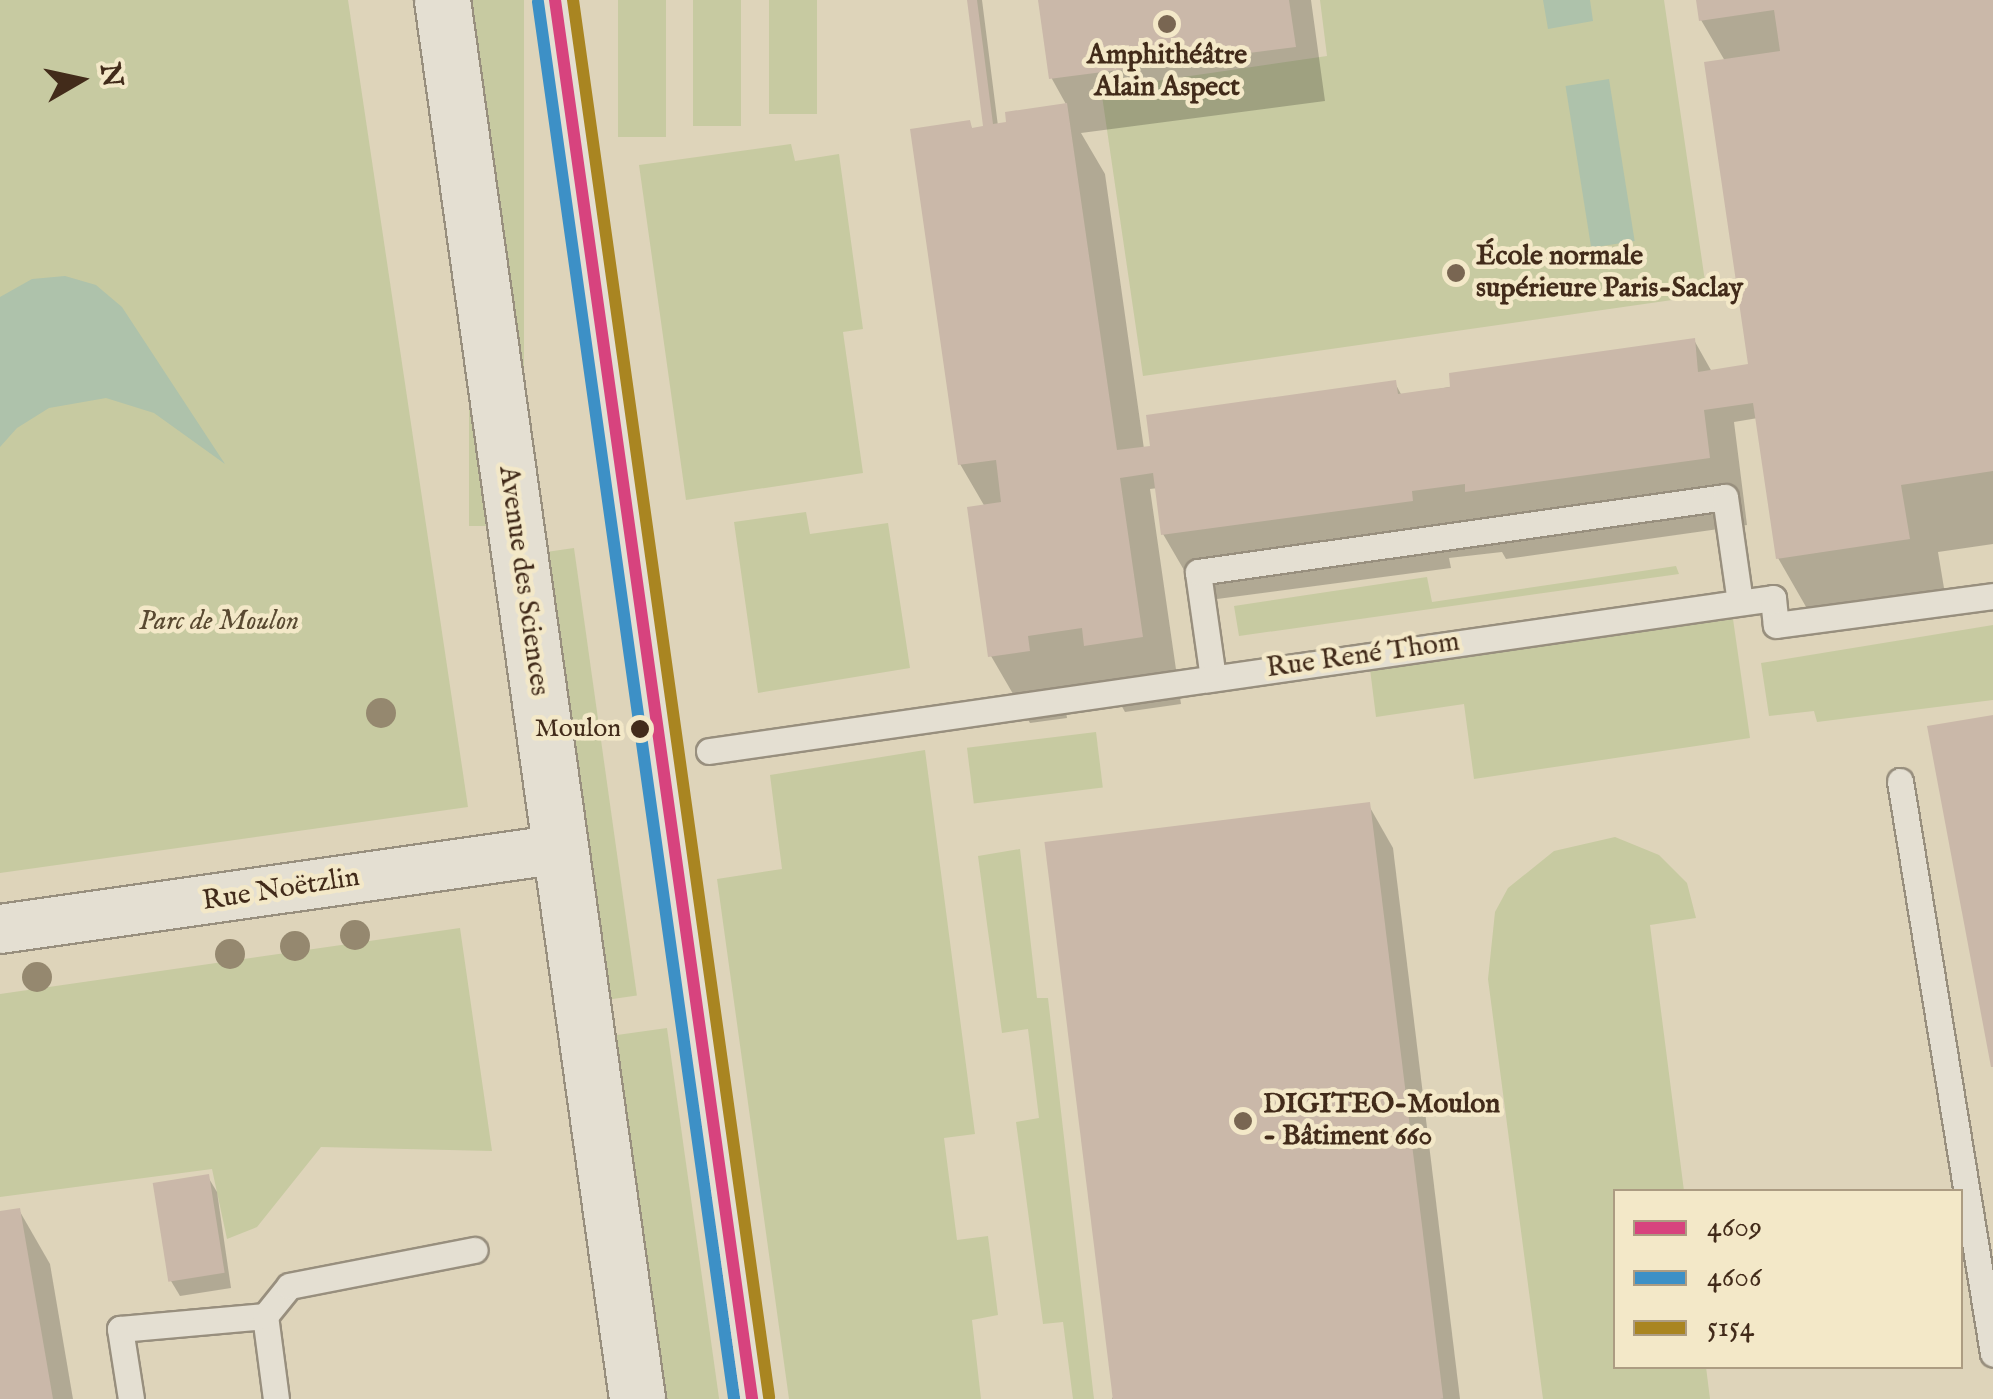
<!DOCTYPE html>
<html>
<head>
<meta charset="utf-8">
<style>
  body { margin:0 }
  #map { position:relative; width:1993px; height:1399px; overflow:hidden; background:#ded4ba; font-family:"IM FELL English",serif }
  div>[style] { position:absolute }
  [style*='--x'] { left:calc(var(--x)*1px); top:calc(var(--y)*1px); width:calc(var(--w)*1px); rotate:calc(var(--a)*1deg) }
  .green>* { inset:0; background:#c7caa1; transform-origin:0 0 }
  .water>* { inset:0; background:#aec2ab; transform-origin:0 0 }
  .shadow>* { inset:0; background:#0003 }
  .building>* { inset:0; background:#cab8a9; transform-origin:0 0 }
  .roads { filter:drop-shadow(2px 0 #988f7e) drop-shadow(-2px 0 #988f7e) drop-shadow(0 2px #988f7e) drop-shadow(0 -2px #988f7e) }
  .lane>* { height:25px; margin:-12.5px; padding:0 12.5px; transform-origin:12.5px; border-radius:12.5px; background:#e4dfd2 }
  .street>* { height:48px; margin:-24px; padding:0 24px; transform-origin:24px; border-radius:24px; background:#e4dfd2 }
  .secondary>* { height:55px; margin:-27.5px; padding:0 27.5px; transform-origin:27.5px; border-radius:27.5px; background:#e4dfd2 }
  .bus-1>* { height:12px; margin:-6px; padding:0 6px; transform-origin:6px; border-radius:6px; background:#d7437e }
  .bus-2>* { height:12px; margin:-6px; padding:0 6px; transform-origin:6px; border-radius:6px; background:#3d90c6 }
  .bus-3>* { height:12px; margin:-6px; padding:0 6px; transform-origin:6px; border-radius:6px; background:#a98521 }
  .trees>* { width:30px; height:30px; margin:-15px; border-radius:50%; background:#95886f }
  .dots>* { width:28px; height:28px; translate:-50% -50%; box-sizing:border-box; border:5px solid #f3e8c8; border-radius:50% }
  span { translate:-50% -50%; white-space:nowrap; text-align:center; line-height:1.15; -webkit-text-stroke:9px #f3e8c8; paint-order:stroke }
  .bus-label { font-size:26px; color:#422b1a }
  .right { translate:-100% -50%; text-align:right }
  .poi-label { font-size:28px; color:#422b1a; font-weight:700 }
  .left { translate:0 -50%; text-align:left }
  .street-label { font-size:28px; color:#422b1a }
  .park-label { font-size:28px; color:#594931; font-style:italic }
  .legend { position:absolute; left:1613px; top:1189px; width:350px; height:180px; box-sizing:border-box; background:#f3e8c8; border:2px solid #ac9c82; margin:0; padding:12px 18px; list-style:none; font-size:30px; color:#422b1a }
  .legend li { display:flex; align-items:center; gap:20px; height:50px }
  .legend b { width:50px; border:2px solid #ac9c82 }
  .north { position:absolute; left:30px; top:30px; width:100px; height:100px; -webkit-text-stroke:8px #f3e8c8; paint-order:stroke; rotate:81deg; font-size:28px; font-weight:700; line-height:40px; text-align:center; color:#422b1a }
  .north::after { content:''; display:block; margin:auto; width:35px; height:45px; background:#422b1a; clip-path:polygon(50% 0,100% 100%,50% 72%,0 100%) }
</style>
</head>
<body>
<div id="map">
  <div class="green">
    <i style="clip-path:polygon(0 0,348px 0,468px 807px,0 873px)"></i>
    <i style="left:469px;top:0;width:55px;height:526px"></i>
    <i style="left:618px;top:0;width:48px;height:137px"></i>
    <i style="left:693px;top:0;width:48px;height:126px"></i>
    <i style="left:769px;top:0;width:48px;height:114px"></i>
    <i style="clip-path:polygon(1320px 0,1664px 0,1707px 295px,1143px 376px,1101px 89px,1327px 56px)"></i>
    <i style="clip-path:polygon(791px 144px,795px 161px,839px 154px,863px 329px,843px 332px,863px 473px,686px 500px,639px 165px)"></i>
    <i style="clip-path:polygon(806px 512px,810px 534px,888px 523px,910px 668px,758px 693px,734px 522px)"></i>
    <i style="left:574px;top:548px;width:452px;height:28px;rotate:82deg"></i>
    <i style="clip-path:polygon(1676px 566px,1679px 574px,1239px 636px,1234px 606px,1427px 577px,1432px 602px)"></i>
    <i style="clip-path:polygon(1733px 619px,1750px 738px,1474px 779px,1464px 704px,1376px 717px,1370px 669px)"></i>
    <i style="clip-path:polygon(1993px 625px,1993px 700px,1817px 722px,1814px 711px,1769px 716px,1761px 663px)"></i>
    <i style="left:1096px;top:732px;width:56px;height:130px;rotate:83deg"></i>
    <i style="clip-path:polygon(925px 750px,975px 1134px,944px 1138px,957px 1240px,988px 1236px,998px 1315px,972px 1320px,981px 1399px,789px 1399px,717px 879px,782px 869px,770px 775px)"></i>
    <i style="clip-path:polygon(1615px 837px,1659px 855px,1687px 883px,1696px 918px,1650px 925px,1684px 1191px,1616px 1192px,1616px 1366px,1706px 1367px,1710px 1399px,1543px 1399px,1488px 979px,1495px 912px,1508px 888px,1554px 851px)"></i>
    <i style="clip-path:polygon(1020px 849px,1037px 998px,1048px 998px,1094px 1399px,1073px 1399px,1063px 1322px,1043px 1324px,1016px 1122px,1039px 1118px,1028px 1029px,1002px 1033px,987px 924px,978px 856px)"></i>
    <i style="clip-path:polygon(460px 928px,492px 1151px,321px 1147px,257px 1227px,227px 1239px,212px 1169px,0 1197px,0 994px)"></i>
    <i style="left:667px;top:1028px;width:375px;height:54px;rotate:82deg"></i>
  </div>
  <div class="water">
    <i style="clip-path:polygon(1543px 0,1590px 0,1593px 21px,1548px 29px)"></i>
    <i style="left:1609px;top:79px;width:164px;height:44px;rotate:81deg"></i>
    <i style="clip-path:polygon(65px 276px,96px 285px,122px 307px,225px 464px,154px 413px,106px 398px,49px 408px,17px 428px,0 447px,0 297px,32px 279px)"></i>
  </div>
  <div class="shadow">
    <i style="clip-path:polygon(970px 0,982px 0,998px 126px,1067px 106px,1052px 79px,1040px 0,1311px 0,1325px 101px,1081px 133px,1105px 174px,1144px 449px,1395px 383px,1402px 396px,1694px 340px,1712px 372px,1751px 366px,1725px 61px,1701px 20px,1698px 0,1993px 0,1993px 544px,1938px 552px,1947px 606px,1817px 626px,1778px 558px,1758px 418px,1734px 422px,1747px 525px,1506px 559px,1502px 552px,1449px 558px,1451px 568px,1202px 601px,1163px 534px,1158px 488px,1150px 489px,1181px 704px,1125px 712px,1116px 696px,1065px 704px,1067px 718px,1030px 723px,991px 656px,985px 507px,960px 464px,969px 123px,973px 130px,986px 128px)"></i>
    <i style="clip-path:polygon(1368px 804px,1393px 848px,1460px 1399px,1112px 1399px)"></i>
    <i style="clip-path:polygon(208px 1177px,217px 1192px,231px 1288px,180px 1296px,171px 1281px)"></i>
    <i style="clip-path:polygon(19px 1210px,50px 1264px,73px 1399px,0 1399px,0 1214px)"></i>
  </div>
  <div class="building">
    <i style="clip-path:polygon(967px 0,977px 0,993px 124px,1006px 122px,1005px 112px,1067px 103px,1117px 450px,1150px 446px,1146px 415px,1396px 380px,1398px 394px,1426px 390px,1450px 387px,1449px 373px,1695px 338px,1698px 372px,1748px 364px,1704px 62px,1780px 51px,1774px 10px,1699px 21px,1696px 0,1993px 0,1993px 471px,1901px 485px,1910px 539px,1776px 559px,1753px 403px,1704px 410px,1710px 458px,1465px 492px,1465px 484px,1412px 491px,1413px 501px,1161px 535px,1153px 473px,1120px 478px,1143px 637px,1084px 646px,1082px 628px,1028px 636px,1030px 651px,988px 657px,967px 507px,1001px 502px,996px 460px,958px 465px,910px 129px,970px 120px,972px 128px,983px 126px)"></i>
    <i style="clip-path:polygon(1038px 0,1289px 0,1296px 47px,1049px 79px)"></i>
    <i style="clip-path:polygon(1993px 715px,1993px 1067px,1991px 1067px,1927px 726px)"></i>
    <i style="left:1370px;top:802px;width:601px;height:328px;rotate:83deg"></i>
    <i style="left:209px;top:1174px;width:100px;height:57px;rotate:81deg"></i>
    <i style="clip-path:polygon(20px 1208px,53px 1399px,0 1399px,0 1211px)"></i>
  </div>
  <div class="roads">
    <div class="lane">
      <i style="--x:555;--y:0;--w:1413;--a:81.98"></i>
      <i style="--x:1213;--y:678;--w:107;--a:-98.1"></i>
      <i style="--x:1198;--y:572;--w:532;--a:-8.1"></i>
      <i style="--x:1725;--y:497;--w:106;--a:81.9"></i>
      <i style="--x:709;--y:751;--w:1075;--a:-8.18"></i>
      <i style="--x:1773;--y:598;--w:27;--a:84"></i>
      <i style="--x:1776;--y:625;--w:219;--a:-7.6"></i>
      <i style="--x:1900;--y:781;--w:580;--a:80.77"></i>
      <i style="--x:131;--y:1399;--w:71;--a:-98.9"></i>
      <i style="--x:120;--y:1329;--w:146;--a:-5.1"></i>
      <i style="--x:276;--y:1399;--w:84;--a:-97.5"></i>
      <i style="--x:265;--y:1316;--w:38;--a:-51"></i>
      <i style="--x:289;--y:1286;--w:189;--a:-11"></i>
    </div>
    <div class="street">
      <i style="--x:0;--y:929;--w:567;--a:-8.12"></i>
    </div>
    <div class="secondary">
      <i style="--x:442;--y:0;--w:1413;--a:82.06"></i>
    </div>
  </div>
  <div class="bus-1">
    <i style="--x:555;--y:0;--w:1413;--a:81.98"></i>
  </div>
  <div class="bus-2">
    <i style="--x:538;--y:2;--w:1411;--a:82.01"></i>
  </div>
  <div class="bus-3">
    <i style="--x:573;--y:0;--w:1411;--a:82.01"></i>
  </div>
  <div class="trees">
    <i style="left:381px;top:713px"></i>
    <i style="left:355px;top:935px"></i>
    <i style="left:295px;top:946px"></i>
    <i style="left:230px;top:954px"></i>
    <i style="left:37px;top:977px"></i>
  </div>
  <div class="dots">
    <i style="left:1167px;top:24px;background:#796652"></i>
    <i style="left:1456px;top:273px;background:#796652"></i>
    <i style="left:640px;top:729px;background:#422b1a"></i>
    <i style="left:1243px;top:1121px;background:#796652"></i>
  </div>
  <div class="bus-label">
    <span class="right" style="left:621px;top:729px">Moulon</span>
  </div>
  <div class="poi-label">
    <span style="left:1167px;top:72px">Amphithéâtre<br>Alain Aspect</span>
    <span class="left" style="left:1476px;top:273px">École normale<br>supérieure Paris-Saclay</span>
    <span class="left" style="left:1263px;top:1121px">DIGITEO-Moulon<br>- Bâtiment 660</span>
  </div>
  <div class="street-label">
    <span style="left:523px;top:581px;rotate:82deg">Avenue des Sciences</span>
    <span style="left:1363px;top:656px;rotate:-8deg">Rue René Thom</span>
    <span style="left:281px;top:890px;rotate:-9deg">Rue Noëtzlin</span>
  </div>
  <div class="park-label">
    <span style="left:219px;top:622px">Parc de Moulon</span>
  </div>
  <ul class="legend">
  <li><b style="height:12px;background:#d7437e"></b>4609</li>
  <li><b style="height:12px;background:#3d90c6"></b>4606</li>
  <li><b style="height:12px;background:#a98521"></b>5154</li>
  </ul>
  <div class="north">N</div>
</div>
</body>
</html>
